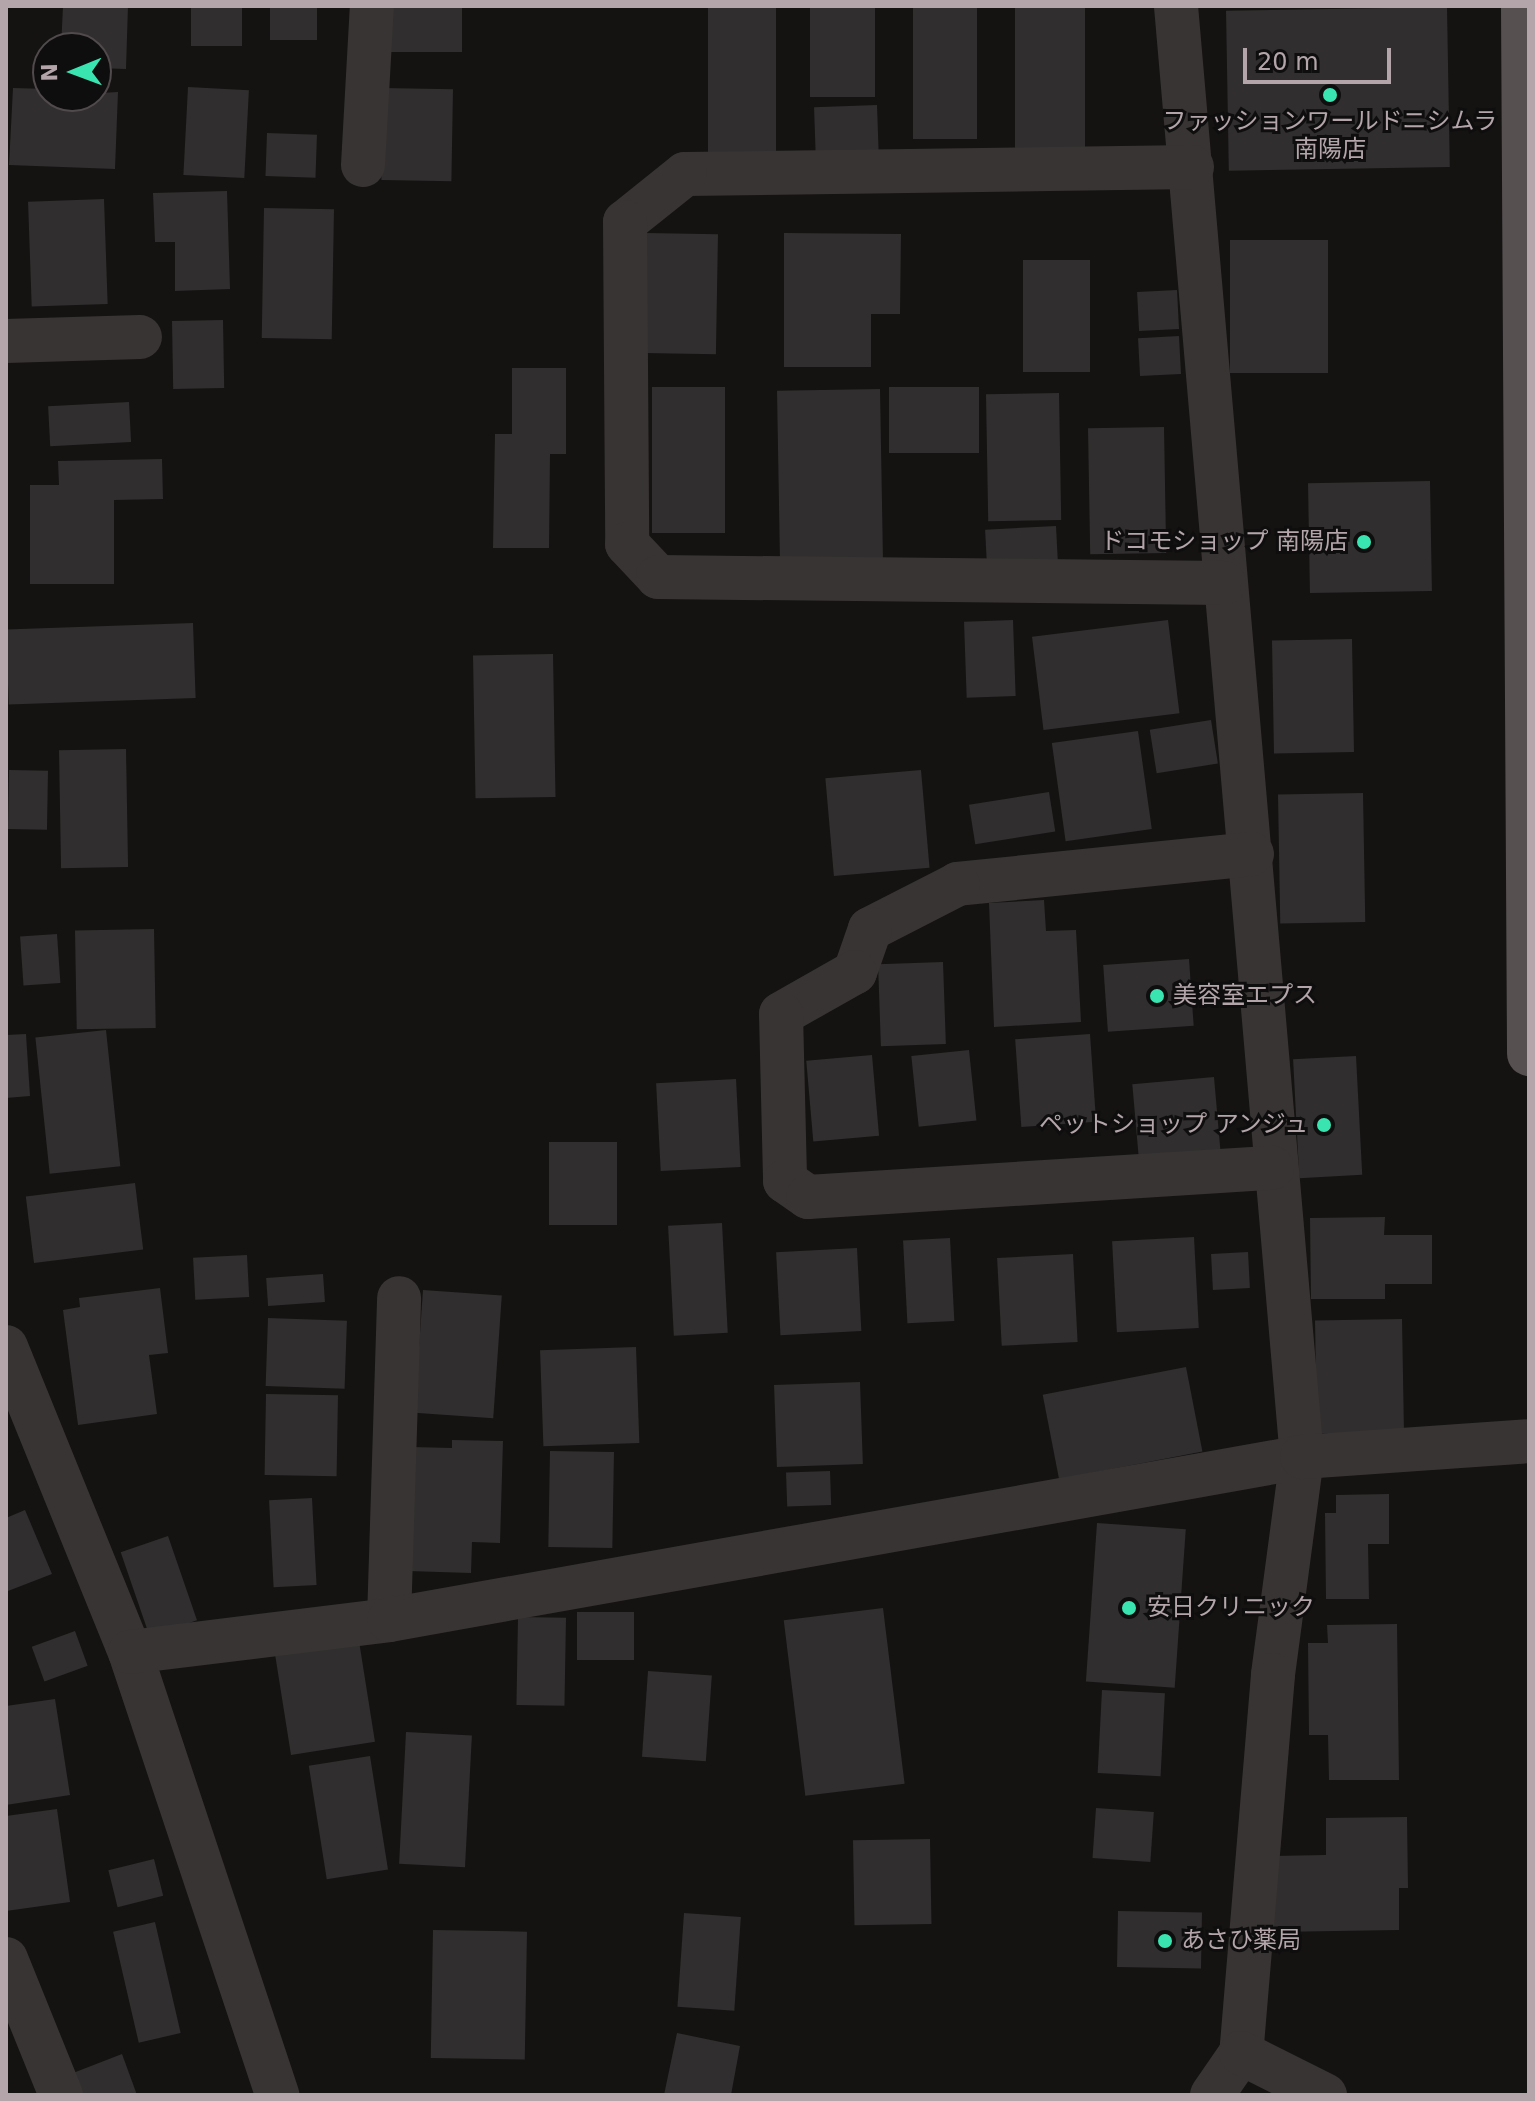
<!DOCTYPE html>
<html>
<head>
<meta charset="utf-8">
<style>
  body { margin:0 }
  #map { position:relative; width:1535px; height:2101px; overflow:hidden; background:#141312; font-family:"DejaVu Sans","Noto Sans JP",sans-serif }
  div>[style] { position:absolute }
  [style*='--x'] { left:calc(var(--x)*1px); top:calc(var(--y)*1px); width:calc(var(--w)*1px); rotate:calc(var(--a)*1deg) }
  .building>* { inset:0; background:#302e2e; transform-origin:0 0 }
  .minor>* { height:44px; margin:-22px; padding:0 22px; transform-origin:22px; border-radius:22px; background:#393434 }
  .major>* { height:44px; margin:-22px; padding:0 22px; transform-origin:22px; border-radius:22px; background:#575051 }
  .dots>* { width:22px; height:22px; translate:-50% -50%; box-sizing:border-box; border:4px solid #0f0e0e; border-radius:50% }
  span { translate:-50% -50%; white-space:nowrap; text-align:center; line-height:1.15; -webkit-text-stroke:6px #0f0e0e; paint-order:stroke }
  .poi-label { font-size:24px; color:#b3a5a9 }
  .right { translate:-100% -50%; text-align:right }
  .left { translate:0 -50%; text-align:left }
  .frame { position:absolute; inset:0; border:8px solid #b3a5a9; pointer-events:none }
  .north { position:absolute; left:32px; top:32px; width:80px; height:80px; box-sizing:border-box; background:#0f0e0e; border:2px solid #514a4c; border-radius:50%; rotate:269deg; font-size:22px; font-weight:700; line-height:32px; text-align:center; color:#b3a5a9 }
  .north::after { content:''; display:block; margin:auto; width:28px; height:36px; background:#3ae4b1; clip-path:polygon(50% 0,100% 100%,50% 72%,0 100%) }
  .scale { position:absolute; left:1243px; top:48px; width:148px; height:36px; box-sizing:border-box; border:4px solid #b3a5a9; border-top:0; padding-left:10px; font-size:24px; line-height:28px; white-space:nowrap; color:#b3a5a9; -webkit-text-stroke:6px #0f0e0e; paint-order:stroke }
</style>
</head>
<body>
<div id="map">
  <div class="building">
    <i style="clip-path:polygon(63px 6px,128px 6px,126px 69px,96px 68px,96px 48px,61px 48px)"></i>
    <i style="left:191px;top:6px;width:51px;height:40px"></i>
    <i style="left:270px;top:6px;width:47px;height:34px"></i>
    <i style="left:391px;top:6px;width:71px;height:46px"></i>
    <i style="left:708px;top:6px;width:68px;height:150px"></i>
    <i style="left:810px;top:6px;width:65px;height:91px"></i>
    <i style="left:913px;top:6px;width:64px;height:133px"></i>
    <i style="left:1015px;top:6px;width:70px;height:154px"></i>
    <i style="left:1447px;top:7px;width:160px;height:221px;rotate:89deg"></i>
    <i style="left:188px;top:87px;width:61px;height:88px;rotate:3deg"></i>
    <i style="clip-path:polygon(13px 88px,48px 89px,48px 96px,118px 92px,115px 169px,9px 165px)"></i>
    <i style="left:383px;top:88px;width:70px;height:92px;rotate:1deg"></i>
    <i style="left:877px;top:105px;width:59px;height:63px;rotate:88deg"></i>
    <i style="left:267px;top:133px;width:50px;height:43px;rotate:2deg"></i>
    <i style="clip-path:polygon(227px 191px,230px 289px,175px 291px,175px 242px,155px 242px,153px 193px)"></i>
    <i style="left:104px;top:199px;width:105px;height:76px;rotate:88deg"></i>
    <i style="left:264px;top:208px;width:70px;height:130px;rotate:1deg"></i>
    <i style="left:646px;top:233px;width:72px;height:120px;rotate:1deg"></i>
    <i style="clip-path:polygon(784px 233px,901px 234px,900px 314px,871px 314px,871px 367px,784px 367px)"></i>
    <i style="left:1230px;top:240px;width:98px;height:133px"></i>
    <i style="left:1023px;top:260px;width:67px;height:112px"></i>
    <i style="left:1177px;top:290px;width:39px;height:40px;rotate:87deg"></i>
    <i style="left:223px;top:320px;width:68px;height:51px;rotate:89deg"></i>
    <i style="left:1179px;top:336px;width:38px;height:41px;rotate:87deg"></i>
    <i style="clip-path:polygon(512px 368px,566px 368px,566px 454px,550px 454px,549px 548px,493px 548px,495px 434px,512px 434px)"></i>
    <i style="left:652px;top:387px;width:73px;height:146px"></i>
    <i style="left:979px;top:387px;width:66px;height:90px;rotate:90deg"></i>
    <i style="left:880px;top:389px;width:175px;height:103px;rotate:89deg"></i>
    <i style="left:1059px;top:393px;width:127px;height:73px;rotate:89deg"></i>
    <i style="left:129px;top:402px;width:40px;height:81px;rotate:87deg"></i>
    <i style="left:1164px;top:427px;width:126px;height:76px;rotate:89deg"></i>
    <i style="clip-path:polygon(162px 459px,163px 499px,114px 500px,114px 584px,30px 584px,30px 485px,59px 485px,58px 461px)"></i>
    <i style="left:1430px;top:481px;width:110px;height:122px;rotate:89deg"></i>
    <i style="left:1056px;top:526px;width:35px;height:71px;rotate:87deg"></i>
    <i style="left:1013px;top:620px;width:76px;height:49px;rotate:88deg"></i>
    <i style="left:1168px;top:620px;width:94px;height:137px;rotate:83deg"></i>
    <i style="left:193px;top:623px;width:75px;height:187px;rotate:88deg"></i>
    <i style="left:1352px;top:639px;width:113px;height:80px;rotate:89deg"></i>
    <i style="left:553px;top:654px;width:143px;height:80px;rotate:89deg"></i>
    <i style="left:1211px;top:720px;width:44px;height:62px;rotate:81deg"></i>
    <i style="left:1138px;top:731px;width:99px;height:87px;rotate:82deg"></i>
    <i style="left:126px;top:749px;width:118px;height:67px;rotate:89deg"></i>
    <i style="left:9px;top:770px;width:39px;height:59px;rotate:1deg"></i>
    <i style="left:921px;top:770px;width:98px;height:96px;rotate:85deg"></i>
    <i style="left:1049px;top:792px;width:40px;height:81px;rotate:81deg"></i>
    <i style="left:1363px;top:793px;width:129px;height:85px;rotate:89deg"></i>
    <i style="clip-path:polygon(1044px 900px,1046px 931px,1076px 930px,1081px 1022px,994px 1027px,989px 903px)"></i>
    <i style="left:154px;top:929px;width:99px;height:79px;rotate:89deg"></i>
    <i style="left:57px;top:934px;width:49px;height:37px;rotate:86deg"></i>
    <i style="left:1189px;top:959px;width:67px;height:86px;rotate:86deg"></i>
    <i style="left:943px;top:962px;width:82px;height:65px;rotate:88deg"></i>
    <i style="left:106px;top:1030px;width:137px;height:71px;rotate:84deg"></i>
    <i style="clip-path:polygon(26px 1034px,30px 1096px,6px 1098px,6px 1035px)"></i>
    <i style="left:1090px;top:1034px;width:88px;height:75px;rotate:86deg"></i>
    <i style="left:969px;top:1050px;width:71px;height:58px;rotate:84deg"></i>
    <i style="left:872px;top:1055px;width:81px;height:66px;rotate:85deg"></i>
    <i style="left:1356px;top:1056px;width:119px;height:63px;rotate:87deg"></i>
    <i style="left:1214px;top:1077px;width:75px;height:82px;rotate:85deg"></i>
    <i style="left:736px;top:1079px;width:88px;height:80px;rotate:87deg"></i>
    <i style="left:549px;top:1142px;width:68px;height:83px"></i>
    <i style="left:135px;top:1183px;width:67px;height:110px;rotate:83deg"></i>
    <i style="clip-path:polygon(1385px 1217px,1384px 1235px,1432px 1235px,1432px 1284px,1385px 1284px,1385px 1299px,1311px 1299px,1310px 1218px)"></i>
    <i style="left:722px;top:1223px;width:110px;height:54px;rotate:87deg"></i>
    <i style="left:1194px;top:1237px;width:91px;height:82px;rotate:87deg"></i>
    <i style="left:950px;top:1238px;width:83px;height:47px;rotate:87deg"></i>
    <i style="left:857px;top:1248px;width:83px;height:81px;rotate:87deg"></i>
    <i style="left:1248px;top:1252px;width:36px;height:37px;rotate:87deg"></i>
    <i style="left:1073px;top:1254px;width:88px;height:76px;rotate:87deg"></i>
    <i style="left:247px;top:1255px;width:42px;height:54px;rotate:87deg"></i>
    <i style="left:323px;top:1274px;width:28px;height:57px;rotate:86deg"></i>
    <i style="clip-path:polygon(160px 1288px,168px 1353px,149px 1355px,157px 1414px,78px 1425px,63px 1310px,80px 1307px,79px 1298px)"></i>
    <i style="left:423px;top:1290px;width:79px;height:123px;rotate:4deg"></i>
    <i style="left:268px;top:1318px;width:79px;height:68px;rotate:2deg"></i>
    <i style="left:1402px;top:1319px;width:113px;height:87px;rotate:89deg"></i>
    <i style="left:636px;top:1347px;width:96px;height:96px;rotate:88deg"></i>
    <i style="left:1186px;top:1367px;width:86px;height:146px;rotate:79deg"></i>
    <i style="left:860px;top:1382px;width:82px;height:86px;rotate:88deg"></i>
    <i style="left:266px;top:1394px;width:72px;height:81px;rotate:1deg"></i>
    <i style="clip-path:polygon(452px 1440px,503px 1441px,500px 1543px,472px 1542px,471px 1573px,408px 1571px,412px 1447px,452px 1448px)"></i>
    <i style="left:550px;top:1451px;width:64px;height:96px;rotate:1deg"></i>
    <i style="left:830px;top:1471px;width:34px;height:44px;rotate:88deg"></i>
    <i style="clip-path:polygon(1389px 1494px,1389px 1544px,1368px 1544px,1369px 1599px,1326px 1599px,1325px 1513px,1336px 1513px,1336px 1495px)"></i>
    <i style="left:312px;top:1498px;width:87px;height:43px;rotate:87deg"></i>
    <i style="clip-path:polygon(25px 1510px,52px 1574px,8px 1591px,6px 1518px)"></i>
    <i style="left:1097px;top:1523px;width:89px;height:159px;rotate:4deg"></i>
    <i style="left:168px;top:1536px;width:89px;height:50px;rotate:71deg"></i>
    <i style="left:883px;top:1608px;width:177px;height:100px;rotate:83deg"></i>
    <i style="left:577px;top:1612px;width:57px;height:48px"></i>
    <i style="left:518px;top:1617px;width:48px;height:88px;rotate:1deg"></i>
    <i style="clip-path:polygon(1397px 1624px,1399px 1780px,1329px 1780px,1328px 1735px,1309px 1735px,1308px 1643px,1328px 1643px,1327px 1625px)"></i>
    <i style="left:75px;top:1631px;width:37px;height:46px;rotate:70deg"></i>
    <i style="left:359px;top:1641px;width:102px;height:85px;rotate:81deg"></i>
    <i style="left:648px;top:1671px;width:64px;height:86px;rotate:4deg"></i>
    <i style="left:1102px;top:1690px;width:63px;height:83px;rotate:3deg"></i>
    <i style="clip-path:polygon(55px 1699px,70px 1795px,6px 1805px,6px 1706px)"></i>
    <i style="left:406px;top:1732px;width:66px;height:132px;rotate:3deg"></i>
    <i style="left:370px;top:1756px;width:115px;height:62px;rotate:81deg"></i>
    <i style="left:1096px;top:1808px;width:58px;height:50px;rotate:4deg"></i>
    <i style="clip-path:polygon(57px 1809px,70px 1902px,6px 1911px,6px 1816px)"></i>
    <i style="clip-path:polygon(1407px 1817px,1408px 1888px,1399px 1888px,1399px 1930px,1274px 1932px,1273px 1856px,1326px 1855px,1326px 1818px)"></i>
    <i style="left:930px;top:1839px;width:85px;height:77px;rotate:89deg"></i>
    <i style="left:154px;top:1859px;width:38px;height:47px;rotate:76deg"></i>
    <i style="left:1118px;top:1911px;width:84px;height:56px;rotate:1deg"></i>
    <i style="left:684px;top:1913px;width:57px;height:94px;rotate:4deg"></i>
    <i style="left:155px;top:1922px;width:114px;height:43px;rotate:77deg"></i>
    <i style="left:433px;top:1930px;width:94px;height:128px;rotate:1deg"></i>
    <i style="clip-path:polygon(677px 2033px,740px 2046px,731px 2095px,664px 2095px)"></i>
    <i style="clip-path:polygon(122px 2054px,137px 2095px,81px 2095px,73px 2073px)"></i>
  </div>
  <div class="minor">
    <i style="--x:1176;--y:6;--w:1456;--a:85.04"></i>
    <i style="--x:1302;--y:1457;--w:220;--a:97.6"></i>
    <i style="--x:1273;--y:1675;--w:379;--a:94.8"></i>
    <i style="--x:1241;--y:2053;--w:51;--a:124.6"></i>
    <i style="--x:363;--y:165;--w:159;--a:-86.8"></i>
    <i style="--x:1192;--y:167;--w:507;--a:179.21"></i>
    <i style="--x:685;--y:174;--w:77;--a:141.3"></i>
    <i style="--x:625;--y:222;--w:322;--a:89.6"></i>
    <i style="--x:627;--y:544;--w:45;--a:46.8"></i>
    <i style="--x:658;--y:577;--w:566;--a:0.61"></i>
    <i style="--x:6;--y:341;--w:134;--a:-1.7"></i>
    <i style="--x:1252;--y:854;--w:296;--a:174.2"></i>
    <i style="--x:958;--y:884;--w:99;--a:152.9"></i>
    <i style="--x:870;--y:929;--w:46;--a:109.2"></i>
    <i style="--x:855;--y:972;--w:85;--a:150.4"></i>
    <i style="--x:781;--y:1014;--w:167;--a:88.6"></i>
    <i style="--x:785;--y:1181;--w:28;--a:35"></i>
    <i style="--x:808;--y:1197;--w:465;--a:-3.6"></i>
    <i style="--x:6;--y:1347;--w:329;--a:67.9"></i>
    <i style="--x:130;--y:1652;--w:467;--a:71.6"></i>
    <i style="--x:389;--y:1620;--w:322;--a:-88.2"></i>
    <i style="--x:130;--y:1652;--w:261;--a:-7"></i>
    <i style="--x:389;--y:1620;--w:927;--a:-10.12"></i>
    <i style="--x:1302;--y:1457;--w:228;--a:-4"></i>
    <i style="--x:6;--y:1959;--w:147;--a:68"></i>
    <i style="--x:1241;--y:2053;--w:94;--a:26.6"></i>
  </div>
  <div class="major">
    <i style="--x:1523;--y:6;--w:1048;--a:89.67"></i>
  </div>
  <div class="dots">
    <i style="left:1330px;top:95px;background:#3ae4b1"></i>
    <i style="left:1364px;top:542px;background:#3ae4b1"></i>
    <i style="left:1157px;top:996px;background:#3ae4b1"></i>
    <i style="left:1324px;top:1125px;background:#3ae4b1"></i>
    <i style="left:1129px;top:1608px;background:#3ae4b1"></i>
    <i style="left:1165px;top:1941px;background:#3ae4b1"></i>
  </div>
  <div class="poi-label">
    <span style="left:1330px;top:136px">ファッションワールドニシムラ<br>南陽店</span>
    <span class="right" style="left:1348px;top:542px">ドコモショップ 南陽店</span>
    <span class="left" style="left:1173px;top:996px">美容室エプス</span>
    <span class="right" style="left:1308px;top:1125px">ペットショップ アンジュ</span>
    <span class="left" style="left:1147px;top:1608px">安日クリニック</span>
    <span class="left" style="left:1181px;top:1941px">あさひ薬局</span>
  </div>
  <div class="frame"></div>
  <div class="north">N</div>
  <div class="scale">20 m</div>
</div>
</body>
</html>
